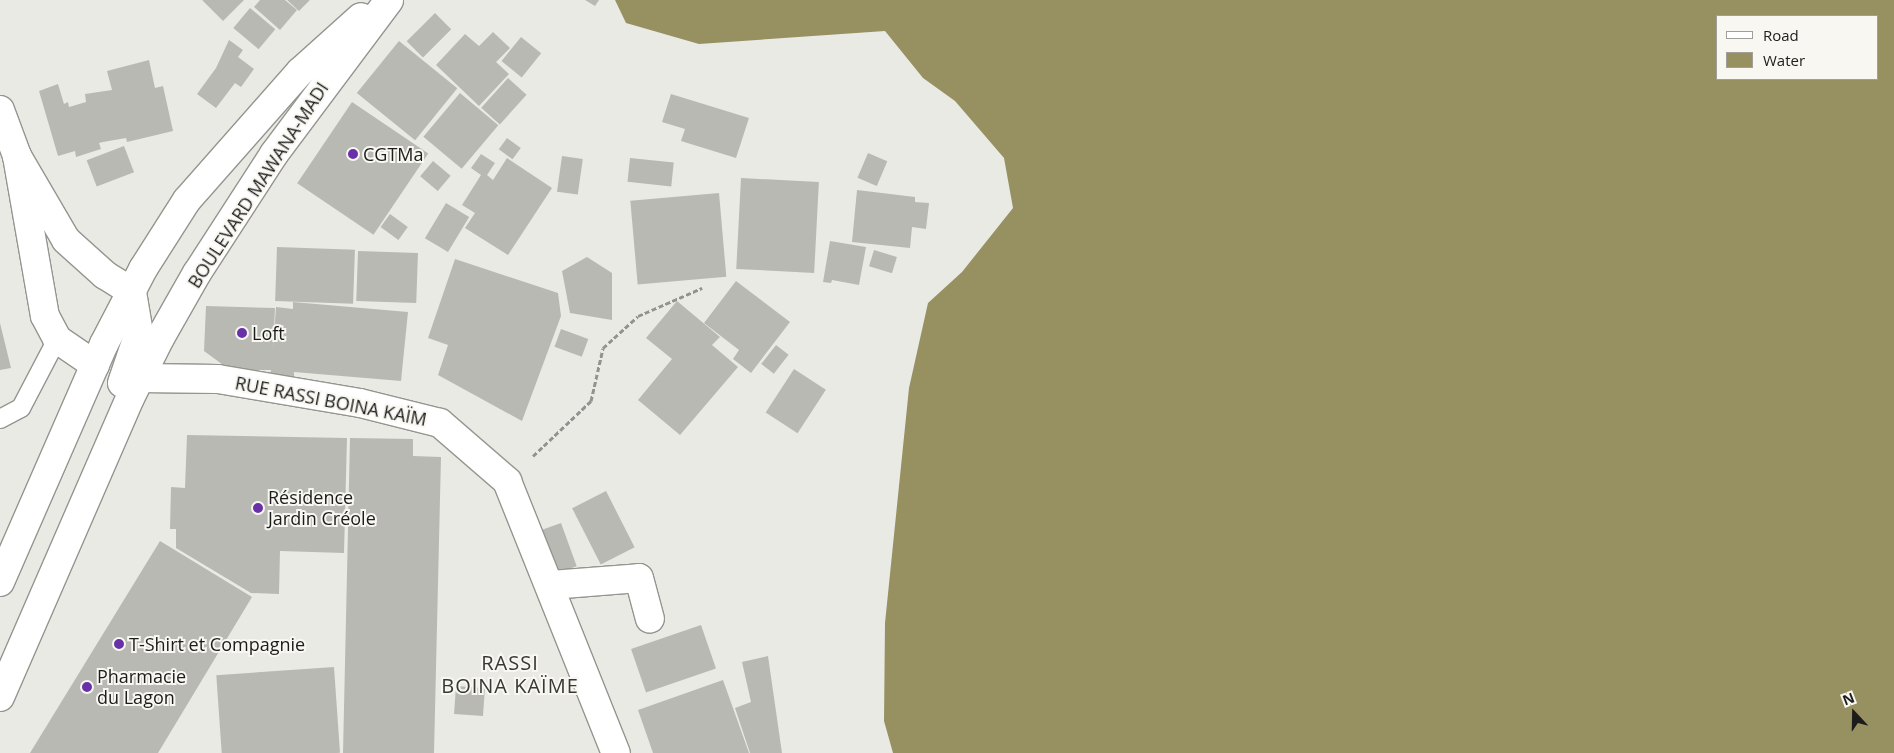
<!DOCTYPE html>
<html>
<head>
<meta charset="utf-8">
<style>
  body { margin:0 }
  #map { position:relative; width:1894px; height:753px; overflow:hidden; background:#eaeae5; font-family:"Open Sans",sans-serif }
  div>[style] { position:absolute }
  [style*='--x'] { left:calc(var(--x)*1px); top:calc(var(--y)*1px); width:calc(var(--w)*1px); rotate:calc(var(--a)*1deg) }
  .water>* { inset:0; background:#979161 }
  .building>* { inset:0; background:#b9b9b4; transform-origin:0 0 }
  .path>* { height:3px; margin-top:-1.5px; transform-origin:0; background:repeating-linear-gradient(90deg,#92928e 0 5px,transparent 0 7.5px) }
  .roads { filter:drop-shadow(1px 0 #959590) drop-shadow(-1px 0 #959590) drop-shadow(0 1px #959590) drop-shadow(0 -1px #959590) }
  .lane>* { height:18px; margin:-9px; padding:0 9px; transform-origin:9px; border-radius:9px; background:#fff }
  .street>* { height:28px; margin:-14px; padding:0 14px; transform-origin:14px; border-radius:14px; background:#fff }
  .secondary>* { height:28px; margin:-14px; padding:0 14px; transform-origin:14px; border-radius:14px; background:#fff }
  .primary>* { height:28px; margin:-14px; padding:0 14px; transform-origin:14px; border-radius:14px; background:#fff }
  .dots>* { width:14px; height:14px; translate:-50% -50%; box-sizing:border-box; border:2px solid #f8f7f2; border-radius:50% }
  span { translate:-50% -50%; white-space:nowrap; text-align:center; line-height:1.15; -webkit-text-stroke:4px #f8f7f2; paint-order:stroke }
  .poi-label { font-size:18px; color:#1c1c1a }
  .left { translate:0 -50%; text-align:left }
  .street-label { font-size:18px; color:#1c1c1a }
  .quarter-label { font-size:20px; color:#383834; letter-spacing:1px }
  .legend { position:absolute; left:1716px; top:15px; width:162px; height:65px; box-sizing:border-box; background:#f8f7f2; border:1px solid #a09f9c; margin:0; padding:6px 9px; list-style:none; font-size:15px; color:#1c1c1a }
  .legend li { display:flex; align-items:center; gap:10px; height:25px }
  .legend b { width:25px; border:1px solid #a09f9c }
  .north { position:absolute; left:1829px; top:688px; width:50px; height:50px; -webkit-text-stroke:4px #f8f7f2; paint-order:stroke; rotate:339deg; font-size:14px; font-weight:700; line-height:20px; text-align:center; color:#1c1c1a }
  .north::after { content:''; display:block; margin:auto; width:18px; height:22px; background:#1c1c1a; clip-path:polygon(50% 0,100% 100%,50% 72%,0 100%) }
</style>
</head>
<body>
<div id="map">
  <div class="water">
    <i style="clip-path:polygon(evenodd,615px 0,1894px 0,1894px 753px,893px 753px,884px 721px,885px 623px,909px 388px,928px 303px,962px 272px,1013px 208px,1004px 158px,955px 101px,923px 78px,885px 31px,699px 44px,626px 23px,615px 0,1718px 16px,1878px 16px,1878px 79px,1718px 79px,1718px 16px)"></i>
  </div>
  <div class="building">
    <i style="clip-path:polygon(202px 0,244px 0,223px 21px)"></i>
    <i style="clip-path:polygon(260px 0,285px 0,297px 10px,280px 30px,254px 7px)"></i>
    <i style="clip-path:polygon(287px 0,310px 0,299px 11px)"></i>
    <i style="clip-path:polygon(585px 0,599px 0,595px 6px)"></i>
    <i style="left:250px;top:8px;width:33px;height:26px;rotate:40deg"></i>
    <i style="left:435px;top:13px;width:23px;height:40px;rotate:45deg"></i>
    <i style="clip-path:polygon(493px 32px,510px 48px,496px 62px,509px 74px,479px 106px,436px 65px,465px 34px,479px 46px)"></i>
    <i style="left:521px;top:37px;width:26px;height:31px;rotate:39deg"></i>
    <i style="clip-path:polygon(229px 40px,243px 50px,238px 57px,254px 69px,241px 87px,235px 83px,216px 108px,197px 94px,216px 68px)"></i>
    <i style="left:399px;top:41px;width:75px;height:67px;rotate:39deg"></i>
    <i style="clip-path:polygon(149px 60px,155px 88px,163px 86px,173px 131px,127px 142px,126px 138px,103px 142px,99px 143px,101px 149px,76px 157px,75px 151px,58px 156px,39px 91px,58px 84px,64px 104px,68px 102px,69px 107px,86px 102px,85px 94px,112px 90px,107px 71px)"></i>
    <i style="left:508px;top:78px;width:25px;height:40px;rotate:42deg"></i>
    <i style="left:460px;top:93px;width:50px;height:57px;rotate:40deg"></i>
    <i style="clip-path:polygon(671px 94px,749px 118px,736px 158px,681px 141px,685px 129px,662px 122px)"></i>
    <i style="left:352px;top:102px;width:92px;height:98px;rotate:34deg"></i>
    <i style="left:507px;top:138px;width:17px;height:14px;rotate:36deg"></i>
    <i style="left:124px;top:146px;width:28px;height:40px;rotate:69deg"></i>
    <i style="left:868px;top:153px;width:21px;height:27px;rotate:23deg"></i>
    <i style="clip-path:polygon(481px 154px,495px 163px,487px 175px,493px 180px,507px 158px,552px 188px,508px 255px,465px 228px,475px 213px,462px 205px,481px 175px,471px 168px)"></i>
    <i style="left:562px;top:156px;width:21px;height:36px;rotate:8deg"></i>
    <i style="left:630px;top:158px;width:44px;height:24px;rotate:6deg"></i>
    <i style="left:433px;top:161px;width:23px;height:20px;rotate:40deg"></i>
    <i style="left:741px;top:178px;width:78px;height:91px;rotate:3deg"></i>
    <i style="clip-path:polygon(857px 190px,915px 197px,915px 202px,929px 203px,926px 229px,912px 227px,910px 248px,852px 242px)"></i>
    <i style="left:719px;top:193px;width:84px;height:89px;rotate:85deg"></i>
    <i style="left:446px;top:203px;width:27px;height:41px;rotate:31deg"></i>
    <i style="left:390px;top:214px;width:22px;height:16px;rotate:36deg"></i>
    <i style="clip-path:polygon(830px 241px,866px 247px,859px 285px,832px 280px,831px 283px,823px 282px)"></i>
    <i style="left:277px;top:247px;width:78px;height:54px;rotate:2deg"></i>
    <i style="left:874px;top:250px;width:24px;height:17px;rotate:17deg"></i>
    <i style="left:358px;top:251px;width:60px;height:50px;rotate:2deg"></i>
    <i style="clip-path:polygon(587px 257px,612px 273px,612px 320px,570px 313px,562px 271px)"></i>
    <i style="clip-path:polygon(455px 259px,558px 293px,561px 316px,522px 421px,438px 375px,448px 345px,428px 338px)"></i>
    <i style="clip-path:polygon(736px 281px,790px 322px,751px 373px,733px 359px,739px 350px,704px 323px)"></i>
    <i style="clip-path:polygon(677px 301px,720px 337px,712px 345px,738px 367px,680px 435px,638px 400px,672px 359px,646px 338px)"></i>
    <i style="clip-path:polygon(293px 302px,408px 312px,401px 381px,294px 372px,294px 378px,270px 377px,271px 370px,230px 370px,204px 351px,206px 306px,275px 308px,273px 350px,276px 307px,293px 309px)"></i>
    <i style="clip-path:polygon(0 323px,11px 368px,0 370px)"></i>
    <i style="left:561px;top:329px;width:29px;height:19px;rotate:20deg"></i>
    <i style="left:776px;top:345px;width:16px;height:24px;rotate:38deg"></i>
    <i style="left:794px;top:369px;width:38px;height:52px;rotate:33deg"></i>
    <i style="clip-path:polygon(187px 435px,347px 438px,344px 553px,280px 551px,279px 594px,251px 593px,176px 548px,176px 529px,170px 529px,171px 487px,185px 488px)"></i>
    <i style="clip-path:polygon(350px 438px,413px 439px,413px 456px,441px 457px,434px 753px,343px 753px)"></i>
    <i style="left:606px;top:491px;width:63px;height:38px;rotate:63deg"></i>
    <i style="left:561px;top:523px;width:46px;height:20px;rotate:70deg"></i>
    <i style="clip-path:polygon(160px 541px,252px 597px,158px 753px,30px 753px)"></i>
    <i style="left:701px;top:625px;width:46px;height:74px;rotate:71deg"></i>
    <i style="clip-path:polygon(768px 656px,782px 753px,750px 753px,735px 708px,751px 702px,742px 662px)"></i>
    <i style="left:334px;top:667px;width:86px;height:118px;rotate:86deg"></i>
    <i style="clip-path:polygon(723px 680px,749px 753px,653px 753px,638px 710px)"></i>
    <i style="left:456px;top:686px;width:29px;height:28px;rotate:4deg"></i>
  </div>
  <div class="path">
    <i style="--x:533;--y:456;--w:80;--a:-43.5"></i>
    <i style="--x:591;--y:401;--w:54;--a:-77.2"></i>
    <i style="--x:603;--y:348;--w:47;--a:-42.4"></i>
    <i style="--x:638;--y:316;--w:70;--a:-23.6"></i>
  </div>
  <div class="roads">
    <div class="lane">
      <i style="--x:0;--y:419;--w:24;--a:-28"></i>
      <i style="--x:21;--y:408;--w:78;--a:-62.4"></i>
    </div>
    <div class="street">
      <i style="--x:140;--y:378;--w:78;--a:0.7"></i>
      <i style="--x:218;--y:379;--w:144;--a:9.6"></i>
      <i style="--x:360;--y:403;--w:82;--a:14"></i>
      <i style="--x:440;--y:423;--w:89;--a:40.9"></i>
      <i style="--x:507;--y:481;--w:293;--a:68.2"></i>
      <i style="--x:551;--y:585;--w:88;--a:-4.5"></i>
      <i style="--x:639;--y:578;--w:42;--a:75"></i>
    </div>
    <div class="secondary">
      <i style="--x:0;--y:110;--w:49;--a:69.7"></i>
      <i style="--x:17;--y:156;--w:97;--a:59.7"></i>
      <i style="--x:66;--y:240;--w:52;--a:41.9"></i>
      <i style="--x:105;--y:275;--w:32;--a:32"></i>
      <i style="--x:17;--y:156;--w:162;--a:80.1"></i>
      <i style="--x:45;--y:316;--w:26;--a:62"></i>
      <i style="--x:57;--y:339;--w:46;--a:34.4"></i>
    </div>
    <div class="primary">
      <i style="--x:122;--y:383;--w:53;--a:-71.2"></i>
      <i style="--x:139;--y:333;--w:42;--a:-99.7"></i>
      <i style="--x:0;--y:582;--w:260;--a:-66.4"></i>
      <i style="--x:104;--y:344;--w:85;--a:-62.5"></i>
      <i style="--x:143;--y:269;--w:82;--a:-57.5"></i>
      <i style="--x:187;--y:200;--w:171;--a:-48.6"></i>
      <i style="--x:300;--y:72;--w:82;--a:-42"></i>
      <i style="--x:0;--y:697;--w:326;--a:-66.5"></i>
      <i style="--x:130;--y:398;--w:67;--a:-63.4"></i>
      <i style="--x:160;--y:338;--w:75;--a:-60.4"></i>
      <i style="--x:197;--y:273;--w:142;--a:-57.1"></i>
      <i style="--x:274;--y:154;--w:192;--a:-53.2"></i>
    </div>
  </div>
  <div class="dots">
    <i style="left:353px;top:154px;background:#6931a8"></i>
    <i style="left:242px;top:333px;background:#6931a8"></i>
    <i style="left:258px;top:508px;background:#6931a8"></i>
    <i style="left:119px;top:644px;background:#6931a8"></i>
    <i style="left:87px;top:687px;background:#6931a8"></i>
  </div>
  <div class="poi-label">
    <span class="left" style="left:363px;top:154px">CGTMa</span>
    <span class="left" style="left:252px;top:333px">Loft</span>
    <span class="left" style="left:268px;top:508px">Résidence<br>Jardin Créole</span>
    <span class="left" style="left:129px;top:644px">T-Shirt et Compagnie</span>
    <span class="left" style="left:97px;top:687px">Pharmacie<br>du Lagon</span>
  </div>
  <div class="street-label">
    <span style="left:258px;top:185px;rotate:-57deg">BOULEVARD MAWANA-MADI</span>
    <span style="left:331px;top:401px;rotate:11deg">RUE RASSI BOINA KAÏM</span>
  </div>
  <div class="quarter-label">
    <span style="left:510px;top:674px">RASSI<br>BOINA KAÏME</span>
  </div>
  <ul class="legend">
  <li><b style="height:6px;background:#fff"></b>Road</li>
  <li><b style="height:14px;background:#979161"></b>Water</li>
  </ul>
  <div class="north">N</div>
</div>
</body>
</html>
